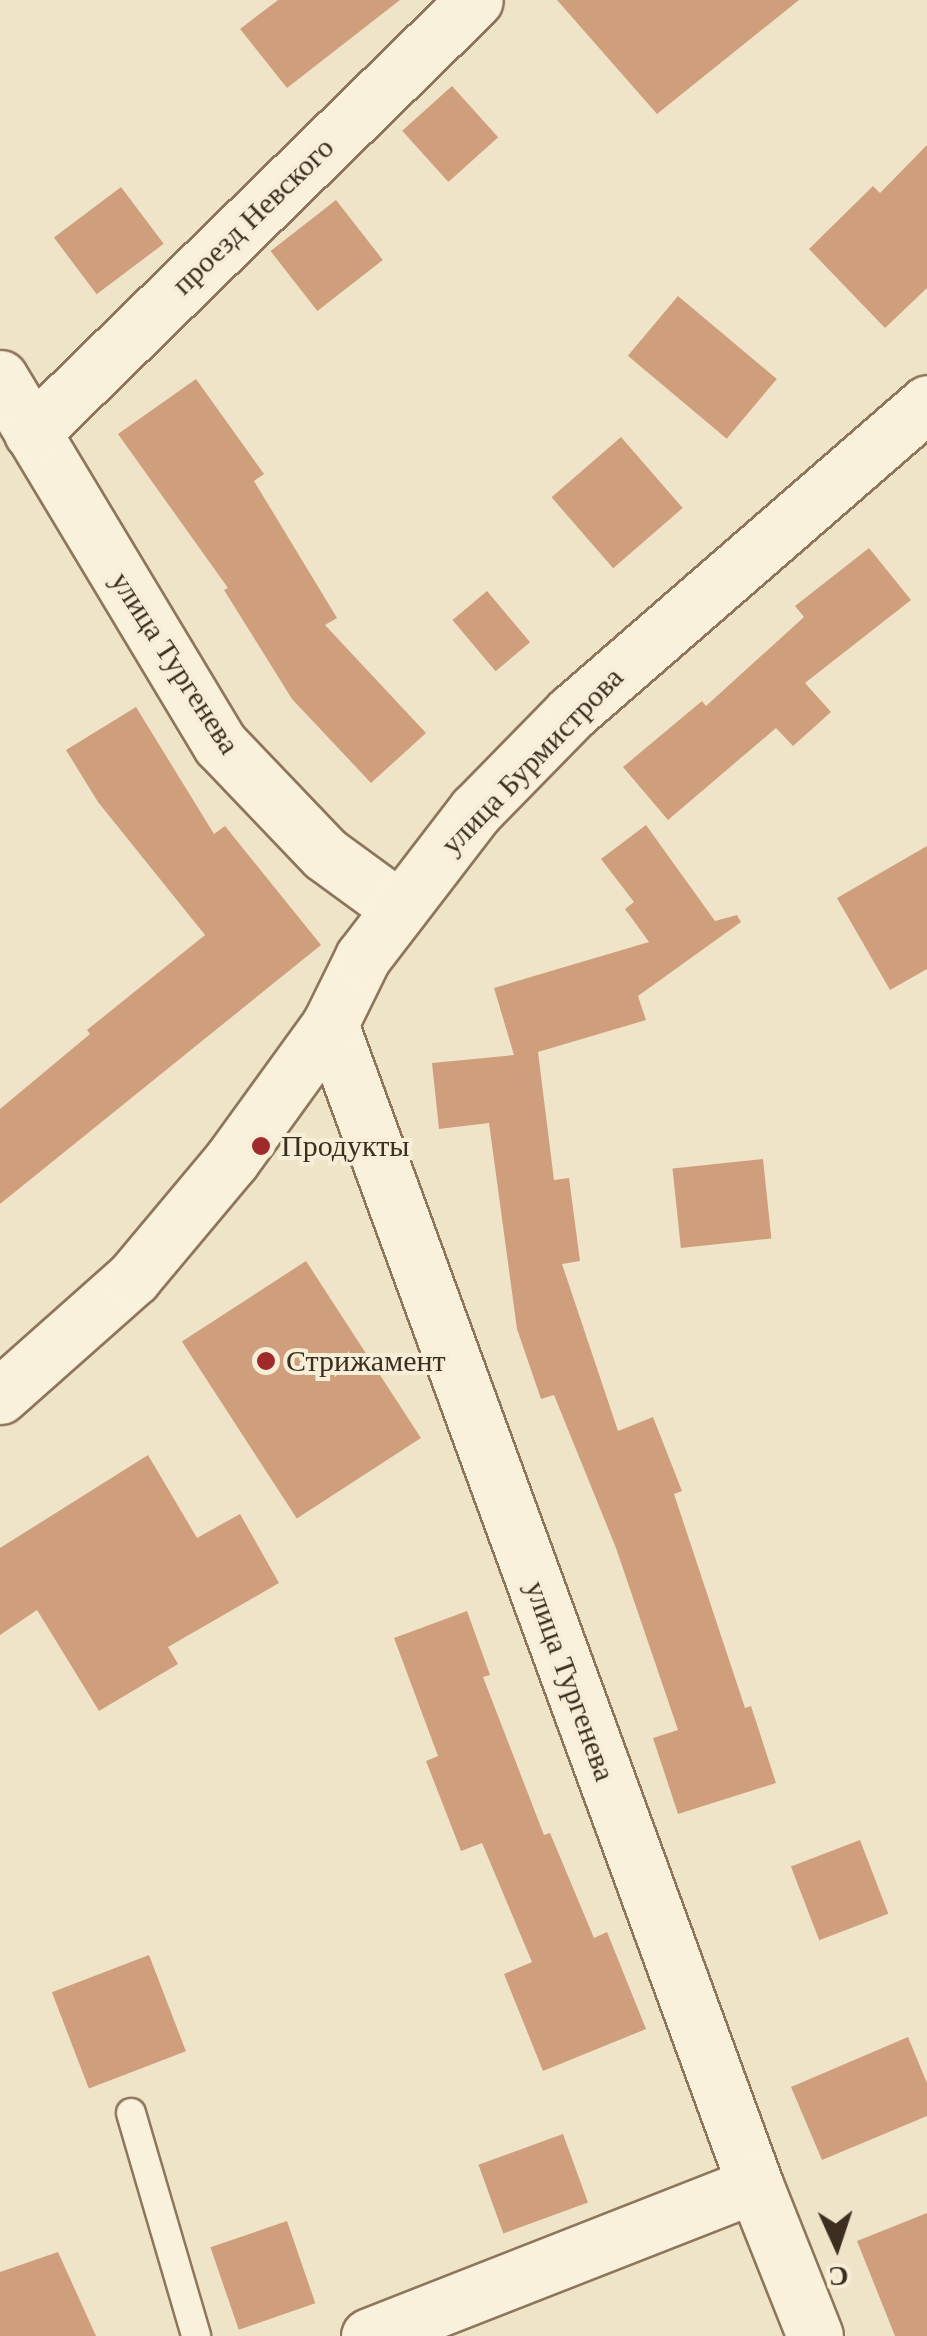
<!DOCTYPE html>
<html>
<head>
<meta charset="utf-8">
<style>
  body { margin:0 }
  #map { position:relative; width:927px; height:2336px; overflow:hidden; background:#f0e4c8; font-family:Georgia,serif }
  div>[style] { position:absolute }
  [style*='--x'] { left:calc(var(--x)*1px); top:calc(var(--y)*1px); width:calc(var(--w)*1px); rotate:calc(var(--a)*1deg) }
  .building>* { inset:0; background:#cf9f7d; transform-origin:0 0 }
  .roads { filter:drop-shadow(2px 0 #8d765c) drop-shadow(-2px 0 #8d765c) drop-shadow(0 2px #8d765c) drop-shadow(0 -2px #8d765c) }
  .service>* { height:28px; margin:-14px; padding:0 14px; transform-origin:14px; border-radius:14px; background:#faf1dc }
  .minor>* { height:55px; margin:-27.5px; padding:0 27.5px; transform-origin:27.5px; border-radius:27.5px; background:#faf1dc }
  .tertiary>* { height:55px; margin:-27.5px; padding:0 27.5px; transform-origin:27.5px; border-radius:27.5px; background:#faf1dc }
  .dots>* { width:28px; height:28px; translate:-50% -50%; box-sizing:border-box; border:5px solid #f7eed8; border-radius:50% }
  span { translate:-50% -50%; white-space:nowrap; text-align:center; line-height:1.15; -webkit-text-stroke:8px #f7eed8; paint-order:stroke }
  .street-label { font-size:30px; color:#3d2e20 }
  .poi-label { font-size:30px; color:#3d2e20 }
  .left { translate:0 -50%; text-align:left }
  .north { position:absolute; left:787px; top:2196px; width:100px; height:100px; -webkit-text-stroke:8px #f7eed8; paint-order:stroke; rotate:177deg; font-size:28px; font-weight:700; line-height:40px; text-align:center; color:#3d2e20 }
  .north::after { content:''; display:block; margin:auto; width:35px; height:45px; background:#3d2e20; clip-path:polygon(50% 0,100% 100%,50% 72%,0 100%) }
</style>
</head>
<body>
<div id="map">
  <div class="building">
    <i style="clip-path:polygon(278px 0,400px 0,287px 88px,240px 29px)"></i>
    <i style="clip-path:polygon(557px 0,799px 0,657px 114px)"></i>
    <i style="left:452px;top:86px;width:69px;height:67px;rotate:48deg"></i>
    <i style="clip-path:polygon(927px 145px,927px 288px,885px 328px,809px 249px,873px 186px,880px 193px)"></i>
    <i style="left:121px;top:187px;width:71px;height:84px;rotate:53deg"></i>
    <i style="left:336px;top:200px;width:76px;height:83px;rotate:52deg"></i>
    <i style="left:678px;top:296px;width:129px;height:78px;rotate:40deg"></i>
    <i style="clip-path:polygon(196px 379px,264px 474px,254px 481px,337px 618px,325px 625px,426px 733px,371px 783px,292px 699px,224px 590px,228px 588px,118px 434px)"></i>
    <i style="left:621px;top:437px;width:94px;height:92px;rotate:49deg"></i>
    <i style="clip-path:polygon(869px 548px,911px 600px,805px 683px,831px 712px,793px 746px,776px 728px,668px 820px,623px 767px,702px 701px,706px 706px,804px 617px,795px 606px)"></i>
    <i style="left:487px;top:591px;width:67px;height:45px;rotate:50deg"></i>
    <i style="clip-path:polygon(136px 707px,214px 834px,225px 826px,321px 945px,0 1204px,0 1109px,90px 1034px,87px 1030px,205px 935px,98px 802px,66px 750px)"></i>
    <i style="clip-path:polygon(646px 825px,715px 921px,737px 915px,741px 922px,638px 996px,646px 1020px,538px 1052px,554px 1180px,569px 1178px,580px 1261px,562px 1264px,618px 1431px,653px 1417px,682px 1491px,674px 1494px,745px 1708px,751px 1706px,776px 1783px,678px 1814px,653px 1738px,678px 1730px,616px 1548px,554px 1395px,541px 1399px,517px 1329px,489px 1123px,439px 1129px,432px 1063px,514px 1055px,494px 988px,649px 942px,625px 909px,634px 902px,601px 859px)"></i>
    <i style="clip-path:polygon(927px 846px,927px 969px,890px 990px,837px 898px)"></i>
    <i style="left:763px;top:1159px;width:80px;height:91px;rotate:84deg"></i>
    <i style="left:306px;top:1261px;width:211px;height:148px;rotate:57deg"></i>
    <i style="clip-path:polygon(148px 1455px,197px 1538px,240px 1514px,279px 1583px,168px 1647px,178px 1664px,99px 1711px,37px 1610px,0 1635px,0 1548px)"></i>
    <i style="clip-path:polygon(467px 1611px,490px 1675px,483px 1677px,544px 1835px,550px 1833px,594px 1938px,607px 1932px,646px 2029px,543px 2071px,504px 1974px,532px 1962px,482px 1843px,461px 1851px,426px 1761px,438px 1756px,394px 1638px)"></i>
    <i style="left:860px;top:1840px;width:79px;height:74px;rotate:69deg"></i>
    <i style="left:149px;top:1955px;width:103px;height:104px;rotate:69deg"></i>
    <i style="clip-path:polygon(908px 2037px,927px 2083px,927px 2116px,822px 2160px,791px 2087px)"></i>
    <i style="left:563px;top:2134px;width:73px;height:90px;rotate:70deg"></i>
    <i style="clip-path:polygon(927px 2213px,927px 2336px,895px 2336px,857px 2241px)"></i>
    <i style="left:287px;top:2221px;width:87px;height:81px;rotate:71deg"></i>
    <i style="clip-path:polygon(58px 2252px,96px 2336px,0 2336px,0 2272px)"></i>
  </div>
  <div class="roads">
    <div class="service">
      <i style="--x:131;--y:2113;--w:232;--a:73.7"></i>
    </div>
    <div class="minor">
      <i style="--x:0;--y:378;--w:427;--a:59"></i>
      <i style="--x:220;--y:744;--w:152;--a:46.3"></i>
      <i style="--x:325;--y:854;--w:92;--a:36.1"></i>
      <i style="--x:32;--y:433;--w:619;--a:-44.35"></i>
      <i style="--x:330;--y:1024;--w:1236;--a:69.89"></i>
      <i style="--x:755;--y:2185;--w:162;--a:68.3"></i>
      <i style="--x:369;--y:2336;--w:414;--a:-21.4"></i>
    </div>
    <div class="tertiary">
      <i style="--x:0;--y:1396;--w:178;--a:-41.6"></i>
      <i style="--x:133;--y:1278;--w:153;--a:-50.1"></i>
      <i style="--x:231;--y:1161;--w:169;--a:-54.1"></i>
      <i style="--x:330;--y:1024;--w:75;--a:-63.8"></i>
      <i style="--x:363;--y:957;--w:185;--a:-52.5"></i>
      <i style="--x:476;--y:810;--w:136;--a:-45.6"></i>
      <i style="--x:571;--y:713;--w:472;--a:-41"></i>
    </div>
  </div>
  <div class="dots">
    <i style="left:261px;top:1146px;background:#9e2a2b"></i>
    <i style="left:266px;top:1361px;background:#9e2a2b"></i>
  </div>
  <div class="street-label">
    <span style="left:253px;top:216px;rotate:-44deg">проезд Невского</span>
    <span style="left:175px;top:663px;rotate:57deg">улица Тургенева</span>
    <span style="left:532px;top:761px;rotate:-46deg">улица Бурмистрова</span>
    <span style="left:570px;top:1681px;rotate:70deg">улица Тургенева</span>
  </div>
  <div class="poi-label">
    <span class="left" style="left:281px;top:1146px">Продукты</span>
    <span class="left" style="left:286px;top:1361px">Стрижамент</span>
  </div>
  <div class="north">С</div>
</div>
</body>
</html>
